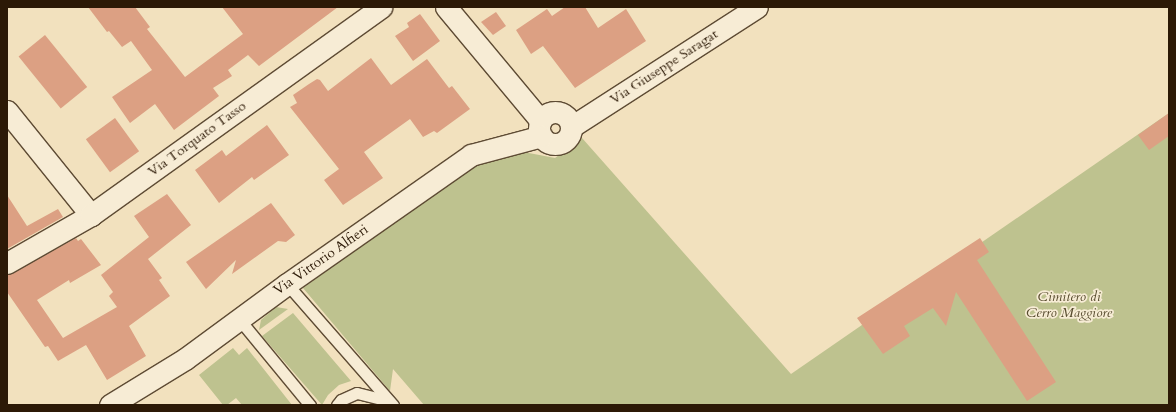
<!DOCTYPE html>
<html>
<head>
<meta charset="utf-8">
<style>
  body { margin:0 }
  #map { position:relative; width:1176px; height:412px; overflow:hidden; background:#f2e1be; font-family:Cardo,serif }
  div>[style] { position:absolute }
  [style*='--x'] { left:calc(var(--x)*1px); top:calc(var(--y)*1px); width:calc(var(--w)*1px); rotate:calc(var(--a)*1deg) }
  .green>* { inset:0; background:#bec28f }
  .building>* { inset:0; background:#dca083; transform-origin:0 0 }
  .roads { filter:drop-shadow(1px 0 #5e4b34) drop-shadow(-1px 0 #5e4b34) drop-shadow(0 1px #5e4b34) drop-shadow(0 -1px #5e4b34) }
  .service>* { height:11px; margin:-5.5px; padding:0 5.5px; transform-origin:5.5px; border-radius:5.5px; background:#f7ecd5 }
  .minor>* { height:21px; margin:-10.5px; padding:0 10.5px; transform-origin:10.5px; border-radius:10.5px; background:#f7ecd5 }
  .minor>.ring { margin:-10.5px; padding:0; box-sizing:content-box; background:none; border:21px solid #f7ecd5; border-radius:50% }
  span { translate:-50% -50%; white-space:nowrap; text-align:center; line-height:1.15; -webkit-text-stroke:3.5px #f7ecd5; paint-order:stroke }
  .street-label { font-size:14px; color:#2c1906 }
  .park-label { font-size:14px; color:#584c2f; font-style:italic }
  .frame { position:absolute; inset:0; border:8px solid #2c1906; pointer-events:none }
</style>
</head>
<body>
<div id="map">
  <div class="green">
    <i style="clip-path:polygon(1169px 113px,1169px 405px,424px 405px,393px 369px,390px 391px,303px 288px,497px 147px,555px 158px,582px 138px,791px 374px)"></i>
    <i style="clip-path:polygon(276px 307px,288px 309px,259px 330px,261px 320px)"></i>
    <i style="clip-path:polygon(293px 313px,351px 381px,339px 385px,328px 395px,322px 405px,262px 336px)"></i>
    <i style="clip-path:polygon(233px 348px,239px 355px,247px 348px,292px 405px,242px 405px,236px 398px,227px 405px,223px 405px,199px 375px)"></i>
  </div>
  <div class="building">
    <i style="clip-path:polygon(88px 7px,135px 7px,150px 27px,147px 29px,185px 77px,243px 34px,222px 7px,338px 7px,259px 66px,248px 55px,228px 70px,232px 76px,213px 88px,219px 96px,174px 130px,155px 104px,130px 123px,112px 97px,152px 70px,131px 41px,122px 47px,109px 31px,107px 32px)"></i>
    <i style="clip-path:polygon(565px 7px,585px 7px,598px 28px,626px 9px,646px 41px,575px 88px,543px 46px,531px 54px,516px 30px,547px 9px,552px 16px)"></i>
    <i style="clip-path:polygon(496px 12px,506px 26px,493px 35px,481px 22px)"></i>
    <i style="clip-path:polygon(420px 14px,440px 41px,413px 61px,395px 36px,409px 27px,407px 23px)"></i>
    <i style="left:45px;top:35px;width:67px;height:34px;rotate:51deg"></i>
    <i style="clip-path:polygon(371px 58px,391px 85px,427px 59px,449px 88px,452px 86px,470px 109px,437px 133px,434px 131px,423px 137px,410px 119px,364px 152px,383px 178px,343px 205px,324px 180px,339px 169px,290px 107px,297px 103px,293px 95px,309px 84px,317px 79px,320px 80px,328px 91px)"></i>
    <i style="clip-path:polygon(1169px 113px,1169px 136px,1149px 150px,1138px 135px)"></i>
    <i style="left:115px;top:118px;width:41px;height:36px;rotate:54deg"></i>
    <i style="clip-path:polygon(267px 125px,289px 155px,254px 180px,252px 177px,219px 203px,195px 170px,222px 150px,226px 156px)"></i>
    <i style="clip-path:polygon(167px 194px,191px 225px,148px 259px,162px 278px,159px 280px,170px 296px,129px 326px,146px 356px,107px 380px,86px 345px,58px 361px,48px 346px,45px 347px,7px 292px,7px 275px,13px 273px,76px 238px,78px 241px,81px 239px,101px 265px,70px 283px,69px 280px,37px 300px,63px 338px,117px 307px,109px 296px,113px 292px,101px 275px,149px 237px,134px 216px)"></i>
    <i style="clip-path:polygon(7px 195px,27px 226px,58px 209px,63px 217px,7px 249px)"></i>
    <i style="clip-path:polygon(271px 203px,295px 235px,286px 242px,278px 241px,232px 274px,236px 260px,206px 289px,186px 262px)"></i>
    <i style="clip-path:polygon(980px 238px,989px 252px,977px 260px,1056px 382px,1027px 401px,956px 292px,946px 326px,933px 308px,904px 326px,910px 336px,883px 354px,857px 318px)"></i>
  </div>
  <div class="roads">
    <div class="service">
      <i style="--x:287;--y:284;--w:161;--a:48.8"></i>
      <i style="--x:239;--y:319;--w:112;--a:50.5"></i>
      <i style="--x:337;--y:405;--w:6;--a:-51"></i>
      <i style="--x:341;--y:400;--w:17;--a:-24"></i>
      <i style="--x:357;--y:393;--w:33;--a:14"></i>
    </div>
    <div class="minor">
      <i style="--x:446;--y:7;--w:148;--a:50.2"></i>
      <i style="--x:7;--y:111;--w:134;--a:51.1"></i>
      <i class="ring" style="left:539px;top:112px;width:11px;height:11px"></i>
      <i style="--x:571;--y:127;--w:221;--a:-32.8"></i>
      <i style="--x:7;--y:263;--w:97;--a:-29.7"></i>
      <i style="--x:91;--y:215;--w:357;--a:-35.6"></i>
      <i style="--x:110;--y:405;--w:88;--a:-31.5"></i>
      <i style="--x:185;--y:359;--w:127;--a:-36.3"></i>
      <i style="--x:287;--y:284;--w:225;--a:-35"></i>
      <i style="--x:471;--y:155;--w:73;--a:-15"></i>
    </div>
  </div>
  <div class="street-label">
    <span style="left:664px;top:67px;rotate:-33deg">Via Giuseppe Saragat</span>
    <span style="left:197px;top:139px;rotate:-36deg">Via Torquato Tasso</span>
    <span style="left:321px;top:260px;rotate:-35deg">Via Vittorio Alfieri</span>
  </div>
  <div class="park-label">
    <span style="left:1069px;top:305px">Cimitero di<br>Cerro Maggiore</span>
  </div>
  <div class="frame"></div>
</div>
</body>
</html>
